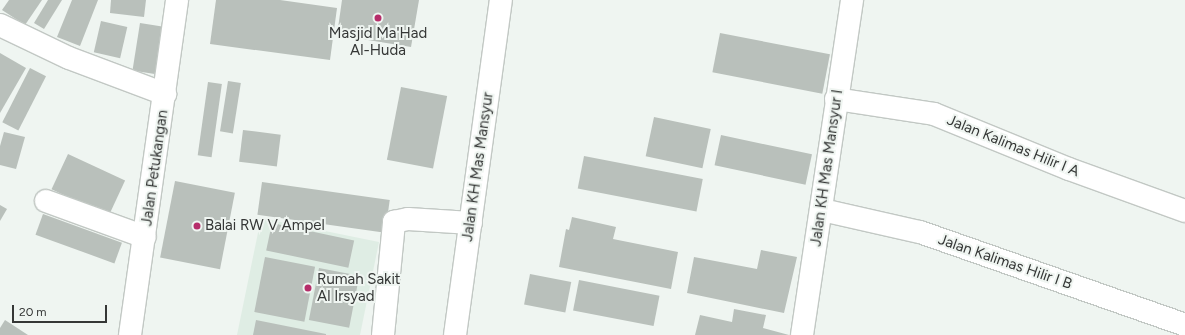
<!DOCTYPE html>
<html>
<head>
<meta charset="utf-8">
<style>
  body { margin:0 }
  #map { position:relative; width:1185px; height:335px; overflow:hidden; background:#eff5f1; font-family:Figtree,sans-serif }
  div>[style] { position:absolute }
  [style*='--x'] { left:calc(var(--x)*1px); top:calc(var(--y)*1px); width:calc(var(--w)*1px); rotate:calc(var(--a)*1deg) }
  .built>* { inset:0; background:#dfede4 }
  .building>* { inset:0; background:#b9c0bb; transform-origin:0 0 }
  .roads { filter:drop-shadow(1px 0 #c2c8c4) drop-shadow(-1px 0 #c2c8c4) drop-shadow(0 1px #c2c8c4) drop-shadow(0 -1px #c2c8c4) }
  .minor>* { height:22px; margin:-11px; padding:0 11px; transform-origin:11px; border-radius:11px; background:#fff }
  .dots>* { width:11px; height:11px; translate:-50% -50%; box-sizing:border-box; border:2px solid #eff5f1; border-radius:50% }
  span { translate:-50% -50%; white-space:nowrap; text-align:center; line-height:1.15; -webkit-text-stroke:4px #eff5f1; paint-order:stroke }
  .poi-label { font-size:15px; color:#353736 }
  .left { translate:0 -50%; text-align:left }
  .street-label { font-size:15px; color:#353736 }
  .scale { position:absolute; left:12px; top:305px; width:95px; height:18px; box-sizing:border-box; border:2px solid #353736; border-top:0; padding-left:5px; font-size:12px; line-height:14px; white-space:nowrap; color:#353736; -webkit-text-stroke:3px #eff5f1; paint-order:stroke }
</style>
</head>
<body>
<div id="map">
  <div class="built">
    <i style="clip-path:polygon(261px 218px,379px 242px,360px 335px,237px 335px)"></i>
  </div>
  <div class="building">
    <i style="clip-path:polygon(9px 0,42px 0,25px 25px,2px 10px)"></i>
    <i style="clip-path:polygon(48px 0,62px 0,44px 29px,34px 23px)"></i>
    <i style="clip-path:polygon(72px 0,98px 0,80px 46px,57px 37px)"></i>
    <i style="clip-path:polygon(111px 0,146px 0,144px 17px,110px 13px)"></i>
    <i style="clip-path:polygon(216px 0,280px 0,337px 8px,330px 60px,210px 44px)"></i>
    <i style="clip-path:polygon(342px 0,419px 0,411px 47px,337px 35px)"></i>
    <i style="left:101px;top:21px;width:27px;height:32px;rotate:13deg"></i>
    <i style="left:140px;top:23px;width:24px;height:48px;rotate:9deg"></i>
    <i style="left:720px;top:33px;width:112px;height:40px;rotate:11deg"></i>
    <i style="clip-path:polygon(0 53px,26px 68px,0 113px)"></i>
    <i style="left:30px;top:68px;width:18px;height:61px;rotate:27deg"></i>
    <i style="left:228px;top:81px;width:13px;height:51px;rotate:9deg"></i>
    <i style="left:208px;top:82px;width:14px;height:74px;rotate:8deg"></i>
    <i style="left:401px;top:87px;width:47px;height:74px;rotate:11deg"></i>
    <i style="left:654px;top:117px;width:58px;height:40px;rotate:12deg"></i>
    <i style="left:243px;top:130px;width:38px;height:32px;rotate:7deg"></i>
    <i style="clip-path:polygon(4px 132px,25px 137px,16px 169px,0 165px,0 146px)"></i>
    <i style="left:721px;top:135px;width:93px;height:31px;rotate:12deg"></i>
    <i style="left:68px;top:154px;width:63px;height:39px;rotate:25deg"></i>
    <i style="left:584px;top:156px;width:121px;height:33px;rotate:11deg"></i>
    <i style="left:175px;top:181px;width:61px;height:78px;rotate:11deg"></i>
    <i style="left:262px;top:182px;width:129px;height:33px;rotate:8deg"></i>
    <i style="clip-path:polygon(0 205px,7px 209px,0 221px)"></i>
    <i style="left:43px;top:214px;width:84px;height:22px;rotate:20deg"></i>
    <i style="clip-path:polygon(572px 217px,616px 227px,613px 239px,678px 252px,671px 289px,559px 267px,566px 229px,569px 230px)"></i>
    <i style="left:272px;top:223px;width:84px;height:28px;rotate:12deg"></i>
    <i style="clip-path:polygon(761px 250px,797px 257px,784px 313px,687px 293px,694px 257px,757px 269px)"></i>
    <i style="left:265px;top:257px;width:51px;height:56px;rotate:11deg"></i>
    <i style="left:319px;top:268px;width:41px;height:53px;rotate:11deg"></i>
    <i style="left:530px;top:274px;width:42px;height:31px;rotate:11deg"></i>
    <i style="left:579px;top:280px;width:82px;height:31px;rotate:11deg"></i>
    <i style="clip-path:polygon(734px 309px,766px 315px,763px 328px,789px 335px,695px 335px,700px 315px,732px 322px)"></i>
    <i style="clip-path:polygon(5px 320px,28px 335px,0 335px,0 328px)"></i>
    <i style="clip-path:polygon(256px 320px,326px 334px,326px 335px,253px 335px)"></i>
  </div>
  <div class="roads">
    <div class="minor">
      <i style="--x:0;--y:25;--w:76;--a:25.6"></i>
      <i style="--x:69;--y:58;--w:103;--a:20.6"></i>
      <i style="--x:836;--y:99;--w:99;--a:8.7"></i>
      <i style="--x:934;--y:114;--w:146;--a:22.2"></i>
      <i style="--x:1069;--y:169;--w:123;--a:19.9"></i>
      <i style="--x:46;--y:201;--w:105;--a:20"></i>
      <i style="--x:822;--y:210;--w:100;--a:12.7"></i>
      <i style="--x:920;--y:232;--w:281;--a:19.3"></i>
      <i style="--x:130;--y:335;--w:338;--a:-82"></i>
      <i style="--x:383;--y:335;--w:114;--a:-84.4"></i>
      <i style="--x:394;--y:222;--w:14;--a:-12"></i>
      <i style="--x:408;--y:219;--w:63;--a:3.6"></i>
      <i style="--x:455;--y:335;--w:338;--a:-82.2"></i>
      <i style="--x:802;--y:335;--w:339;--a:-81.5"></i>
    </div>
  </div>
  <div class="dots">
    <i style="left:378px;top:18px;background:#b62d6a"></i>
    <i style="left:197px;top:226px;background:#b62d6a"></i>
    <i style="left:308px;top:288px;background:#b62d6a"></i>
  </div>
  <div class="poi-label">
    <span style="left:378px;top:42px">Masjid Ma'Had<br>Al-Huda</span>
    <span class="left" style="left:205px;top:226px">Balai RW V Ampel</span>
    <span class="left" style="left:317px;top:288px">Rumah Sakit<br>Al Irsyad</span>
  </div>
  <div class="street-label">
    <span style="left:1013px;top:146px;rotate:22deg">Jalan Kalimas Hilir I A</span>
    <span style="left:478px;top:167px;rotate:-82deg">Jalan KH Mas Mansyur</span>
    <span style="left:155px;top:168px;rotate:-82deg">Jalan Petukangan</span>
    <span style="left:827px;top:168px;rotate:-82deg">Jalan KH Mas Mansyur I</span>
    <span style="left:1005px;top:262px;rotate:19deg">Jalan Kalimas Hilir I B</span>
  </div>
  <div class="scale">20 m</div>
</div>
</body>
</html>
